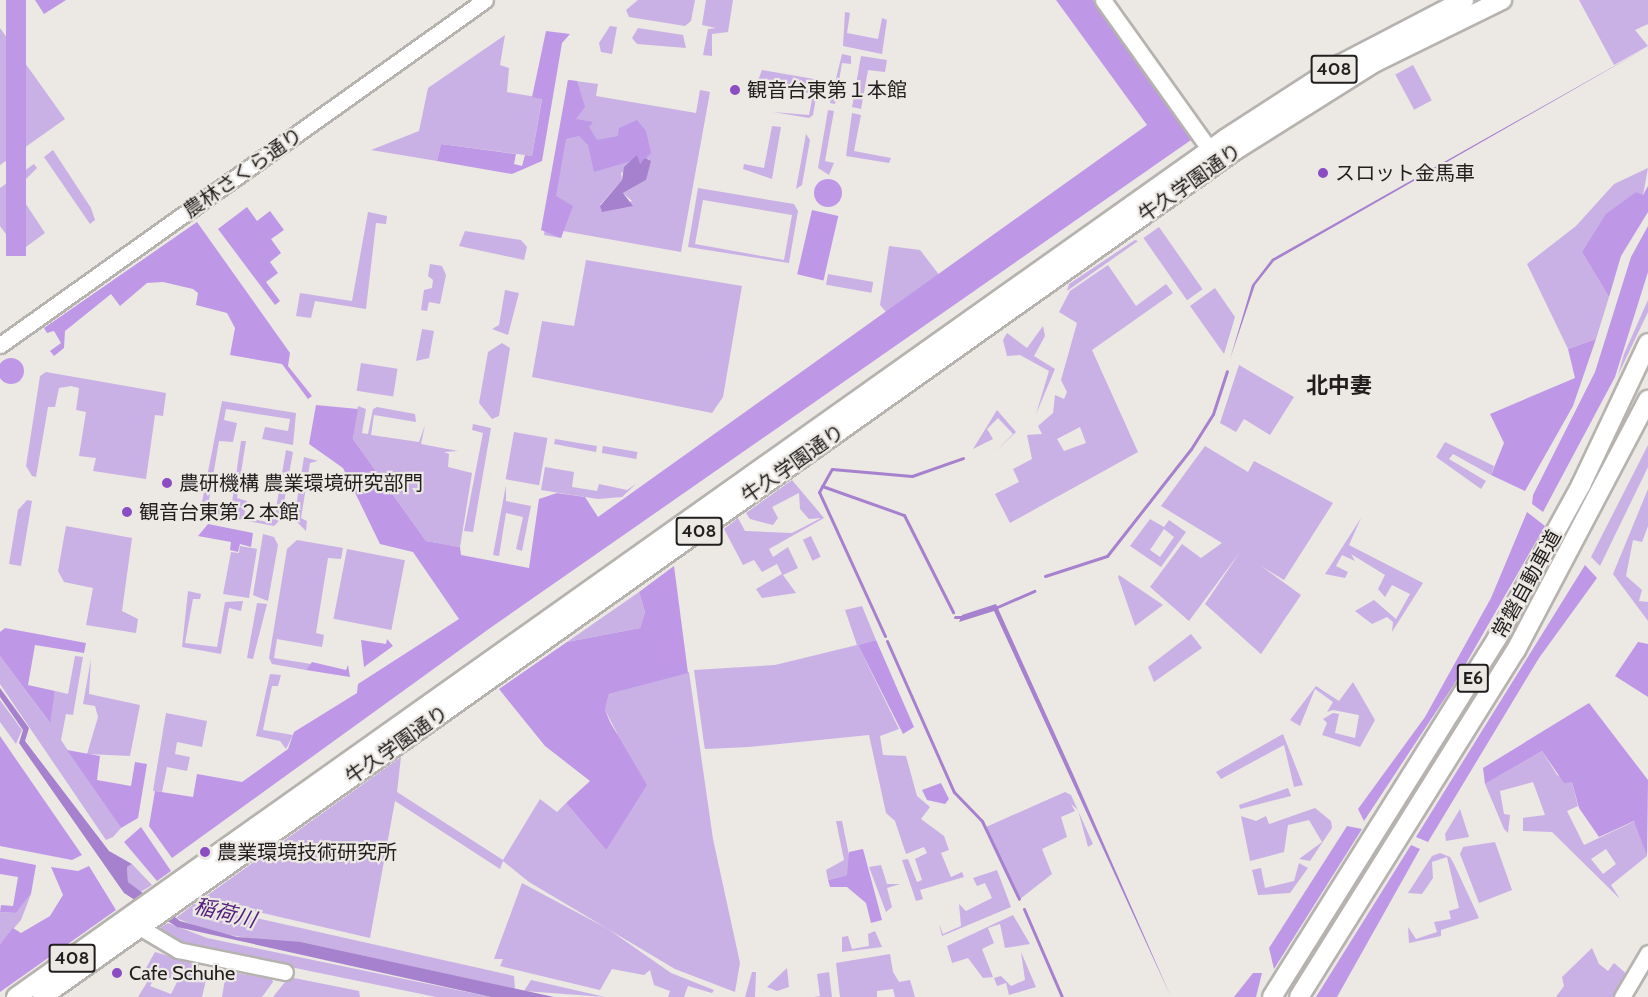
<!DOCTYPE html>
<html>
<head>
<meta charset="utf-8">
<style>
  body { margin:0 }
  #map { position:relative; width:1648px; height:997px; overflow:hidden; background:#ece8e4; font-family:Cabin,"Noto Sans JP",sans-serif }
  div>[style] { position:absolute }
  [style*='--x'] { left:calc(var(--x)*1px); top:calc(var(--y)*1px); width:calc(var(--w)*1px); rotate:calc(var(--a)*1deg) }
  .green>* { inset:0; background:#c9b1e5; transform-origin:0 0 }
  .forest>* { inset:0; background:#be98e7; transform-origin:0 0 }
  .round { border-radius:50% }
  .water>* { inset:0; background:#a681ce }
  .stream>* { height:3px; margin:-1.5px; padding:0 1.5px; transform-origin:1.5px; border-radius:1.5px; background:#a681ce }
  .roads { filter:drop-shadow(2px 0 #b6b3af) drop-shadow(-2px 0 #b6b3af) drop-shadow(0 2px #b6b3af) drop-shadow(0 -2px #b6b3af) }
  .secondary>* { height:15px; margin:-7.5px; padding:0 7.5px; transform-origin:7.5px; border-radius:7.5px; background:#fff }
  .highway>* { height:18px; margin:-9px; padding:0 9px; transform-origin:9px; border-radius:9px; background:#fff }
  .dots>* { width:16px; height:16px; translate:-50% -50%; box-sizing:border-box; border:3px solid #ece8e4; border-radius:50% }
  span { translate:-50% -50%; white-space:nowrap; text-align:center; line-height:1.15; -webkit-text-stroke:4.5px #ece8e4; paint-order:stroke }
  .shield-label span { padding:2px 4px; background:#ece8e4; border:2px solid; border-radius:4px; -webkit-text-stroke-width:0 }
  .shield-label { font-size:18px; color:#211f1e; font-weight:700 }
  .poi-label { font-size:20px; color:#211f1e }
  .left { translate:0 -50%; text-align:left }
  .street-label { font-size:20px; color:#211f1e }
  .water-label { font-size:21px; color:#53207b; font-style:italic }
  .quarter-label { font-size:22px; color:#211f1e; font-weight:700 }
</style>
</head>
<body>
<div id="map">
  <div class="green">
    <i style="clip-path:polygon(638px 0,695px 0,691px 21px,685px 26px,629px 17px,626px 10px)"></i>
    <i style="clip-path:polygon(706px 0,733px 0,728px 32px,712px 34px,712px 56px,703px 55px,708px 29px,716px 28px,702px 25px)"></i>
    <i style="clip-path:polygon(1579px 0,1648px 0,1648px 24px,1635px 30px,1648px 46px,1614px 65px)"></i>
    <i style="clip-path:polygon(845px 12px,850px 13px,847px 33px,878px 39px,882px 18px,887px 20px,882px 54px,843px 46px)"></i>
    <i style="clip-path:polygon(610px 26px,617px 27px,612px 54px,601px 52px,599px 43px)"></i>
    <i style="clip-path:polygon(0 28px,65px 119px,0 165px)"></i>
    <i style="clip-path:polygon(638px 28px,683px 35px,686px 48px,637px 44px,632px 38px)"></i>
    <i style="clip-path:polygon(505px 35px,500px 65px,509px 68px,507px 92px,542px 98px,532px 156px,441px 144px,437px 161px,371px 150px,419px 131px,428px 88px)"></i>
    <i style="clip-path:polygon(842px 54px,851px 56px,851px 64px,842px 63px,835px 104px,830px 103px)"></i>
    <i style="clip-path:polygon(861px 56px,887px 60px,885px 72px,868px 70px,861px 109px,852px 107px)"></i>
    <i style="left:1413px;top:65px;width:40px;height:20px;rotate:62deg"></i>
    <i style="clip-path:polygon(762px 70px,814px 79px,818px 86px,813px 115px,809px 118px,773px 112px,809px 115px,813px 94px,757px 83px)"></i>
    <i style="clip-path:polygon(evenodd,568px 80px,598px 84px,596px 96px,696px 113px,700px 90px,710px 92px,681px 252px,563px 231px,561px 238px,544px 235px,568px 80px,649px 159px,646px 180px,623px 193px,632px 201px,611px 210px,600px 205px,622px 180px,621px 173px,649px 159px)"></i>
    <i style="clip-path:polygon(828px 110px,834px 111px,825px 161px,834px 163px,829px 175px,818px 168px)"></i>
    <i style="clip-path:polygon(852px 113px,861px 115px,854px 151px,891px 158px,889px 163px,846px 156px)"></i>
    <i style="clip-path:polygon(772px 126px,781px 127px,772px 179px,743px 169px,744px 164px,764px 168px)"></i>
    <i style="clip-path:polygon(806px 134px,810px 140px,802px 185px,796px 189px)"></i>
    <i style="clip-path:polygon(53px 150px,91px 208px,95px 220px,90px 224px,44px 157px)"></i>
    <i style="clip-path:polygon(34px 164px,37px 168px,16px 189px,45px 233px,19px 252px,0 226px,0 188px)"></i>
    <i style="clip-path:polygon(1648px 168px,1643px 195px,1582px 252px,1609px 297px,1596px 339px,1568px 349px,1527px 264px,1576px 226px,1614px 184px)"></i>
    <i style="clip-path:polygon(evenodd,698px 188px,794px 204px,798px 211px,789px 263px,688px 247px,698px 188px,703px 200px,792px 215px,784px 260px,695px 244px,703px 200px)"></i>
    <i style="clip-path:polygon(368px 212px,387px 216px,386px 224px,376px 223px,366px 309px,315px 301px,311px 318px,296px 316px,300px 293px,352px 301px)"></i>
    <i style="left:1159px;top:227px;width:76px;height:19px;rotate:55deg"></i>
    <i style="clip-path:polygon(465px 231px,521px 240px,527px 247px,524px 260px,459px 246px)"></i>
    <i style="clip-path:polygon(1135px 240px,1138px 241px,1067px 291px,1069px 284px)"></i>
    <i style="clip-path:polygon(889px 246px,920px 250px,940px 276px,887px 313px,880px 305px)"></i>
    <i style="clip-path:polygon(586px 260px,742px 286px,723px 397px,712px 413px,532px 377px,542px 321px,574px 326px)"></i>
    <i style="clip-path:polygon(430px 264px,442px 266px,446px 275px,440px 304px,429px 302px,427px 311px,421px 310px,424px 290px,432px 288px,433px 280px,428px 276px)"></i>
    <i style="clip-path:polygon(evenodd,1108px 265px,1136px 306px,1166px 284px,1173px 293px,1092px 350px,1138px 452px,1010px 523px,995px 494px,1019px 482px,1013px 469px,1032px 459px,1027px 435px,1042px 434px,1038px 426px,1053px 413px,1055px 395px,1064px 399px,1067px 392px,1061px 380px,1077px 323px,1059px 312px,1070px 291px,1108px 265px,1080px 427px,1086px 443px,1064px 451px,1057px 439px,1080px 427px)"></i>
    <i style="left:828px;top:274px;width:46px;height:11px;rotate:10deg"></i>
    <i style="clip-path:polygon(1215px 288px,1235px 317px,1224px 354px,1190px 306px)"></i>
    <i style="clip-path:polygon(505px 290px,519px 293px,508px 335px,492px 329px,499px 325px)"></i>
    <i style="clip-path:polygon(1648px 300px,1648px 312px,1618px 375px,1624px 354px)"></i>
    <i style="clip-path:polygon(1043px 326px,1045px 336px,1034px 356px,1055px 369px,1036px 414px,1049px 371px,1020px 355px,1007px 356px,1003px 340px,1007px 333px,1027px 348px)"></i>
    <i style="clip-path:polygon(422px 329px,434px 331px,429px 358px,416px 361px)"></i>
    <i style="clip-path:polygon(502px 343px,510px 348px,499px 416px,492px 419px,479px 403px,488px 352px)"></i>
    <i style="left:361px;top:363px;width:37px;height:28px;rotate:9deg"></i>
    <i style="clip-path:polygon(1239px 365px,1294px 397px,1270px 435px,1244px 419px,1236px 432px,1220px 423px)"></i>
    <i style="clip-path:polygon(46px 372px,166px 393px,163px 416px,155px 415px,146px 479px,93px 471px,96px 458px,79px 456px,86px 412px,76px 410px,79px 388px,71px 386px,59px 388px,55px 407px,48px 407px,36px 477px,32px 476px,26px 466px,40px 376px)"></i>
    <i style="clip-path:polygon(222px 401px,296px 413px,293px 445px,262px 439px,265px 427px,288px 431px,290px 419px,226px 409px,224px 420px,237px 423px,233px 442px,219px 441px,208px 506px,231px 509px,241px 441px,246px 441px,237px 498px,247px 501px,244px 517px,267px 522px,275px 514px,286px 450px,293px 452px,281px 519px,274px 526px,206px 513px,201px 507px)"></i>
    <i style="clip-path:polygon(358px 406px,366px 409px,362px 433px,368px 434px,373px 409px,377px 407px,415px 414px,416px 422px,374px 415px,371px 435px,419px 442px,425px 425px,421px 444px,458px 451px,444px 452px,449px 454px,448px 467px,472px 473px,460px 547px,426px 541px,353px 439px)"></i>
    <i style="clip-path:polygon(997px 410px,1016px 432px,995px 452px,1013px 434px,998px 418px,987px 429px,993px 439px,973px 449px)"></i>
    <i style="clip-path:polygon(473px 424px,491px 428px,473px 532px,464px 531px,483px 433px,472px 430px)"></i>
    <i style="left:514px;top:432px;width:34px;height:48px;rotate:10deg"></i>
    <i style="clip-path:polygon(555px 439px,597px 446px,596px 452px,554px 444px)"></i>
    <i style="clip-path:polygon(1445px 442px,1494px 466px,1491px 475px,1453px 454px,1449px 459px,1486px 481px,1481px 489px,1436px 457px)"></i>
    <i style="clip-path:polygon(1648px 445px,1648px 467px,1600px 566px,1591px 557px)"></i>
    <i style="left:603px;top:446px;width:35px;height:7px;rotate:10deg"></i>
    <i style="clip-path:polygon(1205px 446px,1248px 472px,1254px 461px,1333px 503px,1284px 580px,1261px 566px,1301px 595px,1261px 654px,1205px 604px,1240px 552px,1189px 621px,1150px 587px,1182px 544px,1201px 558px,1222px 543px,1161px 506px)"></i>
    <i style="clip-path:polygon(304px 457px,318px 461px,310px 463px,301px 518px,307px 521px,306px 531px,294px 519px)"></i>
    <i style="clip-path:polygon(545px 467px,574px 472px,572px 487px,597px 491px,599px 484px,627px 490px,636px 484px,622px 497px,598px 499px,541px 490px)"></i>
    <i style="clip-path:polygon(792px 480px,824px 518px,769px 549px,773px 557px,788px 547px,798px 568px,783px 575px,796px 593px,762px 598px,756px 589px,782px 574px,777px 564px,762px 572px,754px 560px,743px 565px,724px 529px,738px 518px,745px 531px,792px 533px,821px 518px,809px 519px,800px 509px,799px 493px,772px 507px,778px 518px,773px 525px,750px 519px,746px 513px)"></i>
    <i style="clip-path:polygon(506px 485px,506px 501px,531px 506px,522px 551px,516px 549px,523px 517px,506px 513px,499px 556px,493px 555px)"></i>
    <i style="clip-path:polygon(1648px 489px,1648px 526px,1642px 542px,1633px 540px,1626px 576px,1642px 590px,1639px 601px,1648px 602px,1648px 621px,1613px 574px)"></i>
    <i style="clip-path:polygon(27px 500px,32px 501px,21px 566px,9px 564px,18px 510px)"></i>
    <i style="clip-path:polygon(1361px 518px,1349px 545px,1423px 583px,1392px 632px,1393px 622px,1387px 617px,1372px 624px,1355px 611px,1374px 600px,1396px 619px,1410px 594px,1392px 585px,1385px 597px,1378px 589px,1385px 575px,1351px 554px,1355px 561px,1342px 555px,1336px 566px,1348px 572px,1345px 578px,1325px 574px)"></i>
    <i style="clip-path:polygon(evenodd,1150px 519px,1164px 527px,1169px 520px,1186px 532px,1161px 567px,1130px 546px,1150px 519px,1164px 529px,1174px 537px,1160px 557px,1150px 550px,1164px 529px)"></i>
    <i style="clip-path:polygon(66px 526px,132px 538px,122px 611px,138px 619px,136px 633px,86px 625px,93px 588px,64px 582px,58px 571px)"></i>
    <i style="clip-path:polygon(263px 534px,274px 537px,278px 545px,268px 601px,253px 595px)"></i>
    <i style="left:811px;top:536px;width:23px;height:9px;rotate:65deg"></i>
    <i style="clip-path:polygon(297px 540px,343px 548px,341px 559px,328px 558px,316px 633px,324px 635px,322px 647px,277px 639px,274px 658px,311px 664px,306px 670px,272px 664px,269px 658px,287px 549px)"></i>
    <i style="clip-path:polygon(240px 546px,257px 549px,249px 598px,223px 594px,231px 552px,239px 553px)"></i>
    <i style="left:347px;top:549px;width:59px;height:71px;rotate:11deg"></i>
    <i style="clip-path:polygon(1119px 575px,1163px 605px,1135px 626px,1118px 577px)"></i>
    <i style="clip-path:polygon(188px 591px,201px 594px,200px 599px,193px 599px,185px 643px,217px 647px,225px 602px,243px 601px,241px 611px,229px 608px,221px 654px,182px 647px)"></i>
    <i style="clip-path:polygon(639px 592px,645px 612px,640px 628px,567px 642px)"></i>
    <i style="clip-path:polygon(257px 603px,267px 604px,253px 659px,247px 658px)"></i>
    <i style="clip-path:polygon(862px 606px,876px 640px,858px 645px,899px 729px,880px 736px,883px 755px,906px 756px,917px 796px,930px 807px,921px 819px,944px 836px,949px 850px,941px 853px,951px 877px,962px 872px,964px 877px,920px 890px,923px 899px,916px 901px,902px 860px,908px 859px,917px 882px,922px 880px,915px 859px,927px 853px,924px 847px,906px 854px,895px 821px,886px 813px,869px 735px,749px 747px,705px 749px,704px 744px,694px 670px,775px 665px,857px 645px,845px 610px)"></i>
    <i style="clip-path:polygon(1191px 634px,1202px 648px,1154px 682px,1148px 667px)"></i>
    <i style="clip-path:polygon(0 656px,49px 722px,55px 691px,68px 694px,75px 656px,83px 657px,73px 715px,66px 714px,61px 740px,121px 828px,113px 837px,106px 840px,0 684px)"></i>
    <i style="clip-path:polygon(91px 659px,89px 694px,140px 705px,130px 756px,87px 754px,98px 717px,95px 706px,83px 704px)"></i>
    <i style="clip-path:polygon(689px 672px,713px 839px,740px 963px,735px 992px,675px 969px,529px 882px,503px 861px,500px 869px,395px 801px,370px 938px,202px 899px,401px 757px,397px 792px,503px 860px,540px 799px,557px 812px,566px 803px,606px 850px,617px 733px,605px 710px,609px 694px)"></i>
    <i style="clip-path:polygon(270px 674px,281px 675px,278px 686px,272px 686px,263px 730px,293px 735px,286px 749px,280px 741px,256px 736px)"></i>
    <i style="clip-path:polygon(1353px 682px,1375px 720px,1360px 747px,1322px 735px,1327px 723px,1323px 719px,1333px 713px,1339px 714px,1335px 733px,1355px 738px,1359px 715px,1333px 710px,1327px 712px,1333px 702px,1315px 689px,1300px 726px,1290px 720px,1316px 686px,1339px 701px)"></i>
    <i style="clip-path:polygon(0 700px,22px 730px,16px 744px,0 722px)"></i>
    <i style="clip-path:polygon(166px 713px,207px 721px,202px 747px,177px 742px,175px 754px,190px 757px,187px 771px,167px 767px,162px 792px,153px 791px)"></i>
    <i style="clip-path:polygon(1283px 734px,1303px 785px,1294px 787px,1284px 745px,1221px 779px,1216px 772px)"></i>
    <i style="clip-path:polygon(evenodd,1542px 751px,1557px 775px,1572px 782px,1578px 806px,1567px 811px,1584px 845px,1635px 821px,1647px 856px,1611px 885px,1620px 899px,1552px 832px,1523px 831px,1523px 818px,1545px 815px,1533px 782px,1500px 791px,1504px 814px,1510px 815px,1508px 833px,1504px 829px,1485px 784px,1542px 751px,1606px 849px,1616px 864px,1603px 874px,1591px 859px,1606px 849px)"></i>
    <i style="clip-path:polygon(1288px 788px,1291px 796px,1240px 809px,1239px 805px)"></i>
    <i style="clip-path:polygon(1065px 792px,1071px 795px,1093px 844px,1088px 847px,1078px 810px,1071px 804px,1075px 811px,1061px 817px,1067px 837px,1042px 849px,1052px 874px,1020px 899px,986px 827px)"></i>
    <i style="clip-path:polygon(1315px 808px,1331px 821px,1332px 828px,1310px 861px,1299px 859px,1322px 842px,1309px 820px,1288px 825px,1284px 852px,1250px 861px,1241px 816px,1256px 821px,1266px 816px,1269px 824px)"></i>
    <i style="clip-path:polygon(1460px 809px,1469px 837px,1446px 841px,1445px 834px)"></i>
    <i style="clip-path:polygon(836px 821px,842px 821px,851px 865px,847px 875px,828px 880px,826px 870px,844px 860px)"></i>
    <i style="clip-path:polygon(1495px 842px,1512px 890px,1479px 903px,1460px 854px,1463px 847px)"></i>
    <i style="clip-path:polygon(1440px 853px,1450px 857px,1454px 864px,1479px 918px,1441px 930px,1441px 936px,1409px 943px,1408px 927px,1416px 939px,1437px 932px,1434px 922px,1451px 919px,1449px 911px,1459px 908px,1447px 857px,1432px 862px,1433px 878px,1422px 894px,1408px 893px,1432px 856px)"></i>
    <i style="clip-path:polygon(1299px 863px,1308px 868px,1290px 893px,1258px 895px,1252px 870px,1261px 868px,1265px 888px,1294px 881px)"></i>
    <i style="clip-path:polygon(132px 864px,152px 885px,139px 893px,128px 882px,127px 867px)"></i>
    <i style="clip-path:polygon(881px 865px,887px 884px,900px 884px,887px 888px,892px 907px,886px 912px,869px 867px)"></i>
    <i style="clip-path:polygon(997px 870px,1011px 907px,942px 936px,939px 924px,943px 934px,961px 926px,959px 904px,966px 911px,992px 898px,985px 883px,977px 886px,973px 878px)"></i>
    <i style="clip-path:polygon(522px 883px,608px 929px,671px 973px,714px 990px,712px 993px,688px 986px,684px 997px,668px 997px,670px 991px,654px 985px,650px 970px,644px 975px,612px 969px,600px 990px,500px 966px,503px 959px,494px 959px)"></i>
    <i style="clip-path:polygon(31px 894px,21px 920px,0 944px,0 912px,16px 913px)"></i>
    <i style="clip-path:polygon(194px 904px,514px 976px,515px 989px,301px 942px,274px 943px,208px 931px,176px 918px)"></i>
    <i style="clip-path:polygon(1013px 915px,1030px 944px,1005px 948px,1000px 924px,988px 928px,994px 943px,982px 949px,993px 977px,983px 978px,968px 958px,952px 963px,947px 946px)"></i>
    <i style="clip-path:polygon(168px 923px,207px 938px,491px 997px,436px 997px,194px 947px,153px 932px)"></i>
    <i style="clip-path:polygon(875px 931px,882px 947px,842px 952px,842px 937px,848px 936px,852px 949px,869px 946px,868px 934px)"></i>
    <i style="clip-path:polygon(1592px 948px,1599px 964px,1608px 971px,1614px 963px,1629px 976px,1615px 997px,1556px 997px,1564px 986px,1562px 977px)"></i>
    <i style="clip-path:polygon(evenodd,155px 952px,199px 965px,197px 973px,207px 976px,202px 997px,138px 997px,154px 971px,146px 968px,155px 952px,158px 972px,177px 982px,171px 994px,150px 986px,158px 972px)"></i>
    <i style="clip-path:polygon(1021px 952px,1036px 987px,1009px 995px,1006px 983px,997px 986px,994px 978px,1001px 976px,1011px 986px,1025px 980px)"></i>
    <i style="clip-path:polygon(890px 954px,893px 972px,899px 982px,910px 980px,915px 997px,895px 997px,893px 989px,877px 991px,877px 997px,840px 997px,836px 963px)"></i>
    <i style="clip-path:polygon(787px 968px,789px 987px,777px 991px,767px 987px)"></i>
    <i style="clip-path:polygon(752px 972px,756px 972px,755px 997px,745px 997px)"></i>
    <i style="clip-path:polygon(829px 972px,832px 997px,814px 997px,820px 996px,817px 974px)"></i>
    <i style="clip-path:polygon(237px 973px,272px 979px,273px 982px,262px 997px,222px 997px,225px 979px,235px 981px)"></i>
    <i style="clip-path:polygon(289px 977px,359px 991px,360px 997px,273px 997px)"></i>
    <i style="clip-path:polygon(531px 980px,605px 997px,524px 991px)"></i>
  </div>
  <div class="forest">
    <i style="left:6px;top:0;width:20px;height:256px"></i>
    <i style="clip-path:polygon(35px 0,66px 0,44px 14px)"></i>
    <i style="clip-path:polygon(1056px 0,1093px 0,1191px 140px,493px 626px,172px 858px,149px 826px,155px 791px,193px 797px,197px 774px,242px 782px,288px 749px,294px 732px,357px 693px,358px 684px,459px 619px,413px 552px,380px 544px,343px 468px,309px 444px,316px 405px,358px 409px,353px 439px,426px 541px,460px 547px,461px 555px,529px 568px,539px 499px,557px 493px,585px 497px,598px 517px,1147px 125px)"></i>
    <i style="clip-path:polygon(546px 31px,570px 34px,562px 43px,542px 161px,512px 174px,437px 161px,441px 144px,516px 154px,514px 164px,522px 166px,525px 155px,532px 156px,542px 99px,532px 97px)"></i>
    <i style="clip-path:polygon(568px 80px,577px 81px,585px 107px,576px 119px,593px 122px,589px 127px,597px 140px,618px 136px,619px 128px,637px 120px,646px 131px,651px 153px,640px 164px,631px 161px,594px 172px,588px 145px,579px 136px,566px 139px,556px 196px,573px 206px,561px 238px,541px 230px)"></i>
    <i class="round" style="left:814px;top:179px;width:28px;height:28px"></i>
    <i style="clip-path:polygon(1648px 186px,1648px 212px,1621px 256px,1609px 297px,1582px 252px,1606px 214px,1636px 192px,1643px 195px)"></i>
    <i style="clip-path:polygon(247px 207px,257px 221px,270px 211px,284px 230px,271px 239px,281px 253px,270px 262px,278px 273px,266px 282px,280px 301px,275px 305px,218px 229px)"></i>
    <i style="left:812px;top:210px;width:27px;height:66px;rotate:13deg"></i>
    <i style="clip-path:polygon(197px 222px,290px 353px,288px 366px,312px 396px,308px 399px,282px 364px,230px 355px,235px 328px,227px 313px,196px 305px,198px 293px,193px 289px,163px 282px,147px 283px,120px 306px,111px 294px,65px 331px,64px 348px,54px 356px,50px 351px,61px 343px,54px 331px,47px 333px,44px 328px)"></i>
    <i style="clip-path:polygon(1648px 226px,1648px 272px,1615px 377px,1543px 512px,1532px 504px,1533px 495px,1595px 372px,1631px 257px)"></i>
    <i style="clip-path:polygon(1596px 339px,1573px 406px,1525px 491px,1491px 475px,1504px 443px,1490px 414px,1575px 378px,1568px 349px)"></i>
    <i class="round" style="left:-2px;top:358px;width:26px;height:26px"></i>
    <i style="clip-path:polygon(1527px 512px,1545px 526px,1453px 686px,1364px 821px,1358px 809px,1425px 717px,1491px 598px)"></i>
    <i style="clip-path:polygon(208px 524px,253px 533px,251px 547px,240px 544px,238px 552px,230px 550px,231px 542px,198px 536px)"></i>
    <i style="clip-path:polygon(1585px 565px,1597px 578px,1539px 658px,1428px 842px,1416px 837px)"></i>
    <i style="clip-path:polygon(674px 566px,688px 673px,609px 694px,605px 710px,610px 722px,647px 785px,606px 850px,566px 803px,590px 781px,545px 746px,499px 689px,567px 642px,640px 628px,645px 612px,639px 592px)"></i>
    <i style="clip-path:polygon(5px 628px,86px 643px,84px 653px,35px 645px,28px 685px,55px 691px,50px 723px,0 656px,0 632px)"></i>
    <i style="clip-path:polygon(387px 639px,393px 646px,364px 667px,361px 640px,386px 644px)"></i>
    <i style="clip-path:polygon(876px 640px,914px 727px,903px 734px,858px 645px)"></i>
    <i style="clip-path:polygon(1638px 642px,1648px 644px,1648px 697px,1615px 676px)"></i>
    <i style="clip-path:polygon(312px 662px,346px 670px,348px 665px,350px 677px,306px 670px)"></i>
    <i style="clip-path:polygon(1589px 703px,1648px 780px,1647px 856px,1634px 821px,1599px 837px,1579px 808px,1572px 782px,1564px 783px,1542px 751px,1485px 784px,1483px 768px)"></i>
    <i style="clip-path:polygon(0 736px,82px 855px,72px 860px,0 846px)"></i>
    <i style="clip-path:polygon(67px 750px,100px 756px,97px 780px,131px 786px,135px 762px,147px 764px,138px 818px,121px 828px)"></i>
    <i style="clip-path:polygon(941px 783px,949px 799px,945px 804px,927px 800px,922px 790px)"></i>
    <i style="clip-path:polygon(1347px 826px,1362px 829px,1274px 969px,1269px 948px)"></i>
    <i style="clip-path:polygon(141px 827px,171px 871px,157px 881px,124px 842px)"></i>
    <i style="clip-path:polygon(1411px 845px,1420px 849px,1337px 997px,1316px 997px)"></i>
    <i style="clip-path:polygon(863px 849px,882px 920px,871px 923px,866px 903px,847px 887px,830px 887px,828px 880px,847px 875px,849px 852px)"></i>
    <i style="clip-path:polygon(0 858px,36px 865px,31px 894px,16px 913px,0 912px,1px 905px,13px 906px,18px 877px,0 874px)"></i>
    <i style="clip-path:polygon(89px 866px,116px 910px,0 992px,0 944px,13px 928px,21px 933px,50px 916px,63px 895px,51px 867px,78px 871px)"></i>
    <i style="clip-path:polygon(1253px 973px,1262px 973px,1256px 997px,1234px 997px)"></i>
  </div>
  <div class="water">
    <i style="clip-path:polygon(1648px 47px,1274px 261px,1255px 285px,1230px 359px,1252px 285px,1272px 259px)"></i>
    <i style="clip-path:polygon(637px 155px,640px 164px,645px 158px,651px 161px,646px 180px,623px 193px,633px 206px,602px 212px,600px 206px,622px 180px,624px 167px)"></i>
    <i style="clip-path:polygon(996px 604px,1073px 774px,1171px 997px,994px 611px,959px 622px,962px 615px)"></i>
    <i style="clip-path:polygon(0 688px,29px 728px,25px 741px,109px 851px,132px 864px,127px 867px,128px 882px,180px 921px,237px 937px,301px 942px,554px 997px,491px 997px,177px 927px,124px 893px,19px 743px,23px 730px,0 697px)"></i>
  </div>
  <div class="stream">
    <i style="--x:822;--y:486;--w:87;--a:19.5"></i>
    <i style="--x:904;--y:515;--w:109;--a:63.2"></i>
    <i style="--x:1045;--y:576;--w:65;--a:-17.9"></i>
    <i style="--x:1107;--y:556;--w:136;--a:-51.9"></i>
    <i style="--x:1191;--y:449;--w:41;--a:-57.8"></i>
    <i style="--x:1213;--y:414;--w:45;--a:-72"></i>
    <i style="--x:995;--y:608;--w:43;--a:-23.6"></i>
    <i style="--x:955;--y:617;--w:7;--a:0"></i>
    <i style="--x:885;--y:636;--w:158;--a:-114.6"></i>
    <i style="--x:819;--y:492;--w:26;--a:-61"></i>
    <i style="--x:832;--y:469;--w:80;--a:5"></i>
    <i style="--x:912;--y:476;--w:54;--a:-19.4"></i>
    <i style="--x:887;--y:641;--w:165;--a:66.1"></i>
    <i style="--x:954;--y:792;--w:40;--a:46"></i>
    <i style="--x:982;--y:821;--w:86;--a:64.6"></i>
    <i style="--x:1024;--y:909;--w:96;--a:66.6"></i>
  </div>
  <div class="roads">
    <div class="secondary">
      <i style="--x:1103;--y:0;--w:196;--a:54.5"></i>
      <i style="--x:0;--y:345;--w:595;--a:-35.43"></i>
      <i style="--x:131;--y:922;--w:55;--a:30.8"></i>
      <i style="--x:178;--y:950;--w:109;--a:11.6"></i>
      <i style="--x:1622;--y:997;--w:51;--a:-59.4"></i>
    </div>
    <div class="highway">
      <i style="--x:16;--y:997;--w:1483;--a:-35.36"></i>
      <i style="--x:1225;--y:139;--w:138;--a:-32.9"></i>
      <i style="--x:1341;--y:64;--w:139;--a:-27.5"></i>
      <i style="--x:42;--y:997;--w:1462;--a:-35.36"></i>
      <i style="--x:1234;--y:151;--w:165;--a:-32.2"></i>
      <i style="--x:1374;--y:63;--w:143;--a:-26.2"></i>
      <i style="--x:1272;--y:997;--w:424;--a:-57.9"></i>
      <i style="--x:1497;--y:638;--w:175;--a:-61.2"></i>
      <i style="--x:1581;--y:485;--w:157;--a:-64.7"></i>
      <i style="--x:1299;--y:997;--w:409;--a:-58"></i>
      <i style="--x:1516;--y:650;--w:283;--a:-62.2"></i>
    </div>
  </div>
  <div class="dots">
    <i style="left:735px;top:90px;background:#8b4dc2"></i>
    <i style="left:1323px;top:173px;background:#8b4dc2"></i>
    <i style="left:167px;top:483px;background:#8b4dc2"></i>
    <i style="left:127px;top:512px;background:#8b4dc2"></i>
    <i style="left:205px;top:852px;background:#8b4dc2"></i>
    <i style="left:117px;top:973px;background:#8b4dc2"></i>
  </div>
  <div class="shield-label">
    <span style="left:1334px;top:69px">408</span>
    <span style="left:699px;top:531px">408</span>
    <span style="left:1473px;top:678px">E6</span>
    <span style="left:72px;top:958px">408</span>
  </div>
  <div class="poi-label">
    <span class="left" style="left:747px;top:90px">観音台東第１本館</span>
    <span class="left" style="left:1335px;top:173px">スロット金馬車</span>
    <span class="left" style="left:179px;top:483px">農研機構 農業環境研究部門</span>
    <span class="left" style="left:139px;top:512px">観音台東第２本館</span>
    <span class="left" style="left:217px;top:852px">農業環境技術研究所</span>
    <span class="left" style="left:129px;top:973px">Cafe Schuhe</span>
  </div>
  <div class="street-label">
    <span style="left:243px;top:173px;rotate:-35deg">農林さくら通り</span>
    <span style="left:1190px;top:183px;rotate:-35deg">牛久学園通り</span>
    <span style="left:793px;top:464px;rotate:-35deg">牛久学園通り</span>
    <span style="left:1527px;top:584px;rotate:-61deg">常磐自動車道</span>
    <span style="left:397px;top:745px;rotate:-35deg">牛久学園通り</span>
  </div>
  <div class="water-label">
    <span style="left:225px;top:913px;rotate:14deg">稲荷川</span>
  </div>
  <div class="quarter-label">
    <span style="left:1339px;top:386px">北中妻</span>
  </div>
</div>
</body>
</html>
